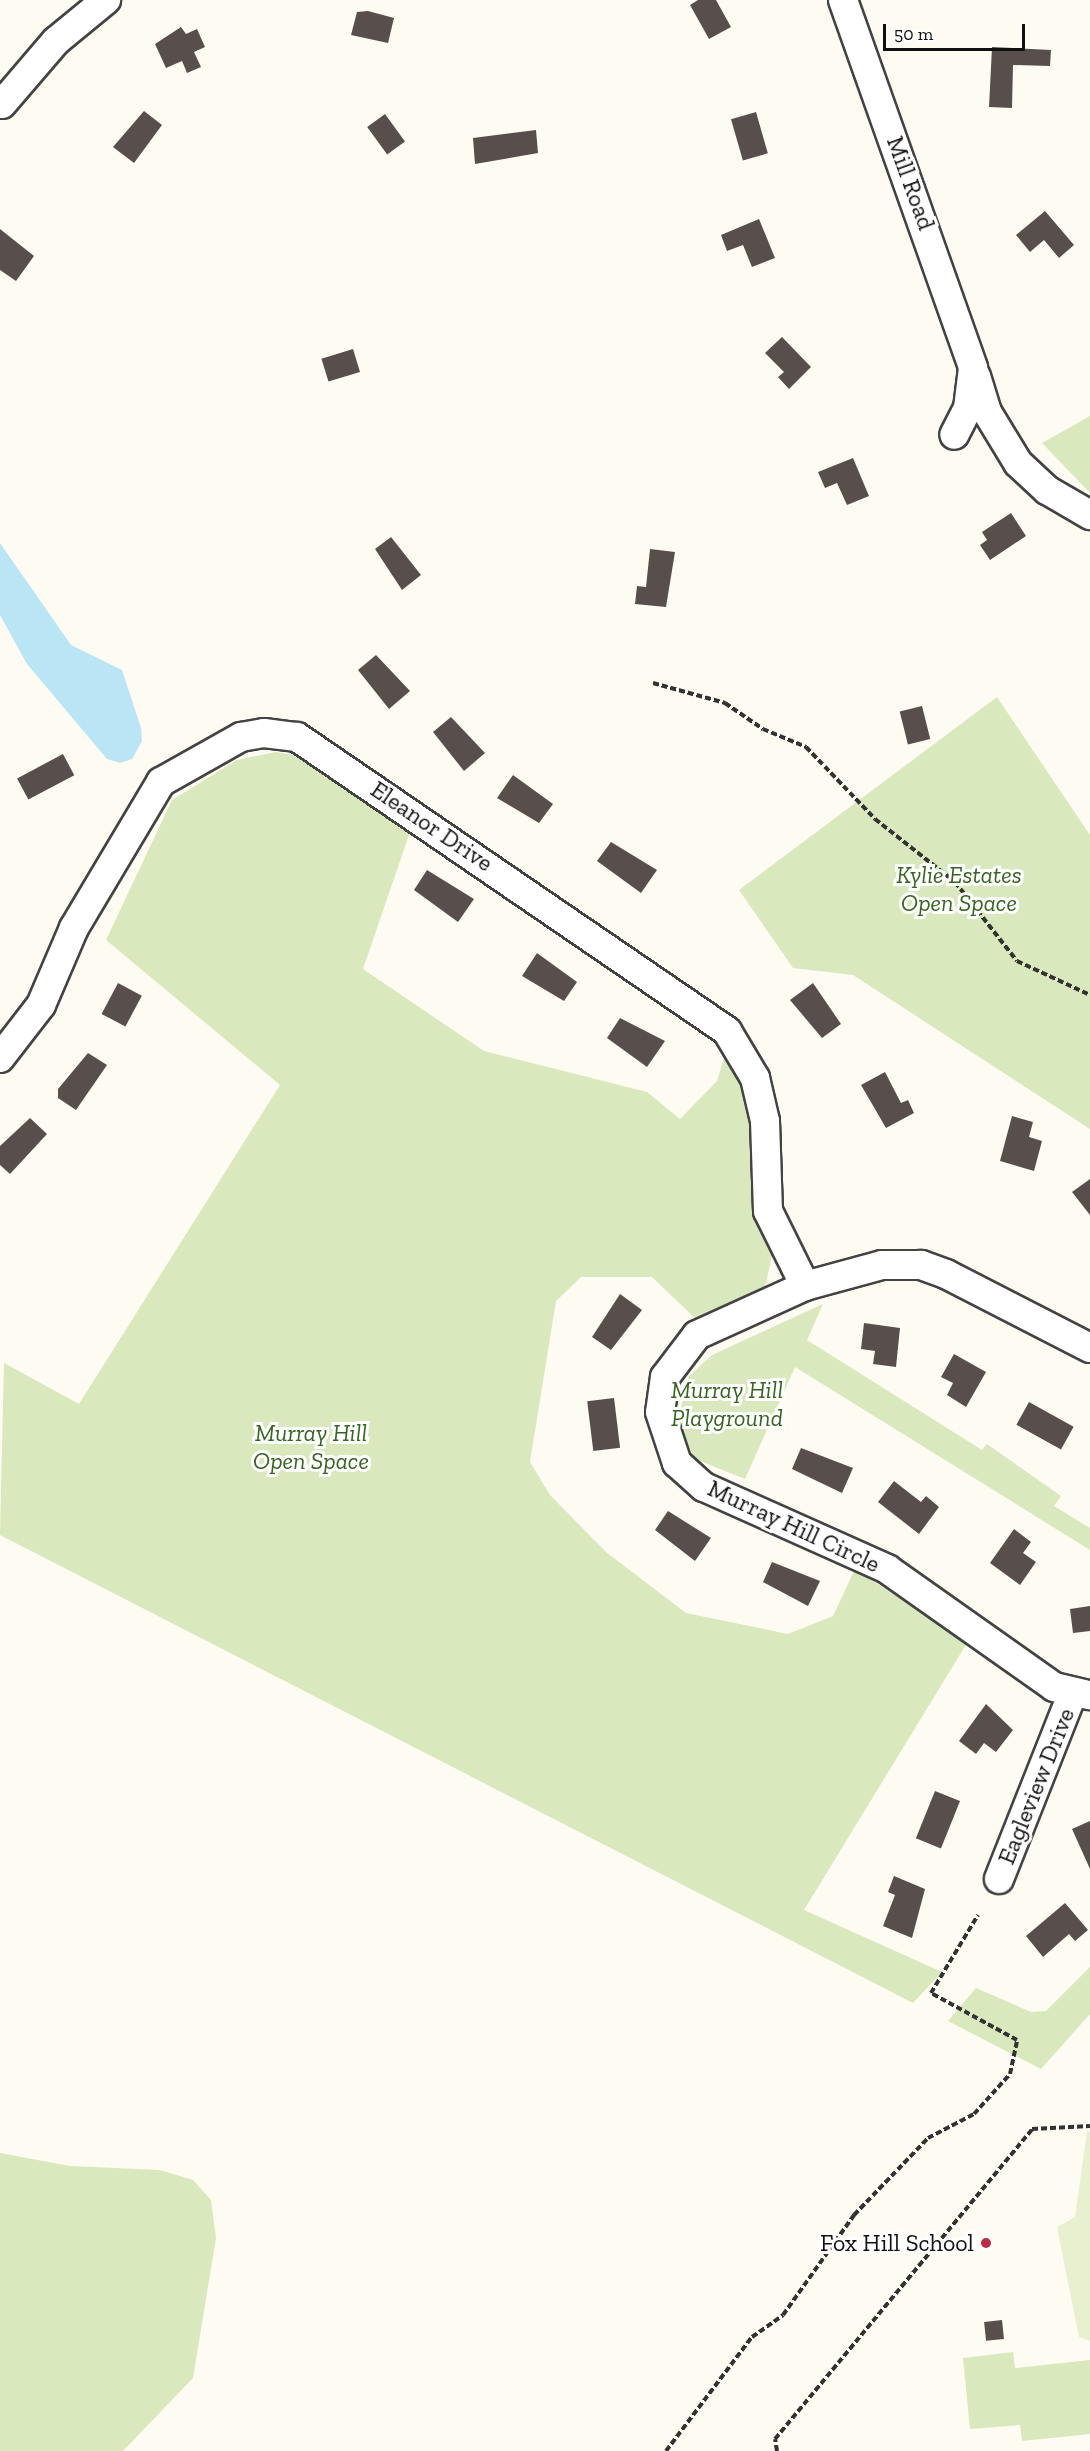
<!DOCTYPE html>
<html>
<head>
<meta charset="utf-8">
<style>
  body { margin:0 }
  #map { position:relative; width:1090px; height:2451px; overflow:hidden; background:#fefbf3; font-family:"Zilla Slab",serif }
  div>[style] { position:absolute }
  [style*='--x'] { left:calc(var(--x)*1px); top:calc(var(--y)*1px); width:calc(var(--w)*1px); rotate:calc(var(--a)*1deg) }
  .green>* { inset:0; background:#d9e8bd }
  .pitch>* { inset:0; background:#e9f0cf }
  .water>* { inset:0; background:#bae5f4 }
  .building>* { inset:0; background:#584f4c; transform-origin:0 0 }
  .path>* { height:4px; margin-top:-2px; transform-origin:0; background:repeating-linear-gradient(90deg,#323232 0 6px,transparent 0 9px) }
  .roads { filter:drop-shadow(2px 0 #434343) drop-shadow(-2px 0 #434343) drop-shadow(0 2px #434343) drop-shadow(0 -2px #434343) }
  .minor>* { height:28px; margin:-14px; padding:0 14px; transform-origin:14px; border-radius:14px; background:#fff }
  .dots>* { width:16px; height:16px; translate:-50% -50%; box-sizing:border-box; border:3px solid #fff; border-radius:50% }
  span { translate:-50% -50%; white-space:nowrap; text-align:center; line-height:1.15; -webkit-text-stroke:6px #fff; paint-order:stroke }
  .street-label { font-size:24px; color:#101010 }
  .park-label { font-size:24px; color:#396522; font-style:italic }
  .poi-label { font-size:24px; color:#101010 }
  .right { translate:-100% -50%; text-align:right }
  .scale { position:absolute; left:883px; top:24px; width:142px; height:27px; box-sizing:border-box; border:3px solid #101010; border-top:0; padding-left:8px; font-size:18px; line-height:21px; white-space:nowrap; color:#101010; -webkit-text-stroke:4px #fff; paint-order:stroke }
</style>
</head>
<body>
<div id="map">
  <div class="green">
    <i style="clip-path:polygon(1090px 416px,1090px 493px,1042px 443px)"></i>
    <i style="clip-path:polygon(997px 697px,1090px 835px,1090px 1129px,853px 975px,793px 968px,739px 890px)"></i>
    <i style="clip-path:polygon(276px 752px,305px 757px,411px 829px,363px 969px,484px 1051px,647px 1092px,680px 1119px,717px 1081px,726px 1051px,749px 1091px,772px 1256px,764px 1292px,699px 1322px,652px 1277px,581px 1277px,556px 1301px,530px 1462px,550px 1495px,606px 1552px,686px 1613px,788px 1634px,833px 1616px,855px 1569px,967px 1643px,804px 1910px,942px 1972px,913px 2003px,0 1535px,4px 1363px,79px 1404px,280px 1085px,106px 940px,172px 800px,237px 760px)"></i>
    <i style="clip-path:polygon(823px 1304px,807px 1340px,982px 1450px,987px 1444px,1061px 1496px,1054px 1506px,1090px 1528px,1090px 1550px,795px 1367px,745px 1479px,695px 1459px,677px 1422px,689px 1376px,712px 1355px)"></i>
    <i style="clip-path:polygon(1090px 1967px,1090px 2014px,1041px 2069px,948px 2021px,976px 1988px,1031px 2012px,1046px 2011px)"></i>
    <i style="clip-path:polygon(0 2153px,70px 2166px,160px 2170px,193px 2180px,211px 2200px,216px 2238px,193px 2378px,123px 2451px,0 2451px)"></i>
    <i style="clip-path:polygon(1013px 2352px,1015px 2368px,1090px 2360px,1090px 2434px,1022px 2441px,1020px 2425px,970px 2429px,963px 2358px)"></i>
  </div>
  <div class="pitch">
    <i style="clip-path:polygon(1087px 2131px,1090px 2132px,1090px 2341px,1079px 2337px,1057px 2227px,1075px 2217px)"></i>
  </div>
  <div class="water">
    <i style="clip-path:polygon(0 543px,71px 645px,122px 670px,141px 728px,142px 741px,132px 759px,120px 763px,107px 759px,27px 664px,0 615px)"></i>
  </div>
  <div class="building">
    <i style="clip-path:polygon(698px 0,716px 0,731px 27px,709px 39px,690px 5px)"></i>
    <i style="clip-path:polygon(368px 11px,394px 18px,388px 43px,351px 35px,357px 12px)"></i>
    <i style="clip-path:polygon(181px 27px,186px 34px,197px 29px,205px 47px,194px 52px,201px 67px,187px 73px,182px 61px,166px 68px,155px 44px)"></i>
    <i style="clip-path:polygon(992px 47px,1051px 50px,1050px 66px,1013px 65px,1012px 108px,989px 107px)"></i>
    <i style="clip-path:polygon(144px 111px,162px 125px,134px 163px,113px 147px)"></i>
    <i style="left:756px;top:112px;width:43px;height:26px;rotate:74deg"></i>
    <i style="left:385px;top:114px;width:34px;height:22px;rotate:54deg"></i>
    <i style="clip-path:polygon(536px 130px,538px 153px,475px 164px,473px 138px)"></i>
    <i style="clip-path:polygon(1045px 211px,1074px 245px,1059px 258px,1044px 240px,1030px 252px,1016px 235px)"></i>
    <i style="clip-path:polygon(759px 219px,775px 258px,752px 267px,743px 245px,727px 251px,721px 235px)"></i>
    <i style="clip-path:polygon(0 229px,34px 256px,16px 281px,0 270px)"></i>
    <i style="clip-path:polygon(782px 337px,811px 367px,789px 389px,778px 377px,784px 372px,765px 353px)"></i>
    <i style="left:353px;top:349px;width:24px;height:33px;rotate:73deg"></i>
    <i style="clip-path:polygon(853px 458px,869px 496px,847px 505px,837px 483px,825px 488px,818px 472px)"></i>
    <i style="clip-path:polygon(1011px 513px,1026px 536px,990px 560px,980px 545px,987px 540px,982px 532px)"></i>
    <i style="clip-path:polygon(391px 537px,421px 575px,402px 590px,375px 549px)"></i>
    <i style="clip-path:polygon(650px 549px,675px 552px,666px 607px,635px 604px,637px 586px,646px 587px)"></i>
    <i style="clip-path:polygon(376px 655px,410px 691px,389px 709px,358px 670px)"></i>
    <i style="left:922px;top:706px;width:34px;height:23px;rotate:76deg"></i>
    <i style="clip-path:polygon(451px 717px,485px 753px,464px 771px,433px 732px)"></i>
    <i style="left:63px;top:754px;width:24px;height:52px;rotate:62deg"></i>
    <i style="clip-path:polygon(513px 775px,553px 804px,539px 823px,497px 798px)"></i>
    <i style="clip-path:polygon(611px 842px,657px 870px,641px 893px,597px 861px)"></i>
    <i style="clip-path:polygon(427px 870px,474px 899px,458px 922px,414px 890px)"></i>
    <i style="clip-path:polygon(537px 953px,577px 982px,564px 1001px,522px 976px)"></i>
    <i style="left:118px;top:983px;width:27px;height:35px;rotate:28deg"></i>
    <i style="clip-path:polygon(813px 983px,841px 1024px,822px 1038px,790px 1000px)"></i>
    <i style="clip-path:polygon(620px 1018px,665px 1041px,647px 1067px,607px 1038px)"></i>
    <i style="clip-path:polygon(88px 1053px,107px 1065px,76px 1110px,58px 1098px,58px 1089px)"></i>
    <i style="clip-path:polygon(885px 1072px,901px 1103px,908px 1100px,914px 1113px,886px 1128px,861px 1085px)"></i>
    <i style="clip-path:polygon(1012px 1116px,1033px 1122px,1029px 1137px,1042px 1141px,1034px 1171px,1000px 1161px)"></i>
    <i style="clip-path:polygon(30px 1118px,47px 1134px,10px 1174px,0 1165px,0 1146px)"></i>
    <i style="clip-path:polygon(1090px 1179px,1090px 1215px,1072px 1192px)"></i>
    <i style="clip-path:polygon(620px 1294px,642px 1310px,611px 1350px,592px 1337px)"></i>
    <i style="clip-path:polygon(864px 1323px,900px 1328px,896px 1367px,873px 1364px,875px 1351px,861px 1349px)"></i>
    <i style="clip-path:polygon(954px 1354px,986px 1372px,966px 1407px,947px 1395px,953px 1383px,941px 1377px)"></i>
    <i style="left:614px;top:1398px;width:50px;height:27px;rotate:83deg"></i>
    <i style="left:1029px;top:1402px;width:51px;height:26px;rotate:29deg"></i>
    <i style="clip-path:polygon(801px 1448px,853px 1468px,842px 1493px,792px 1469px)"></i>
    <i style="clip-path:polygon(894px 1481px,921px 1502px,926px 1496px,939px 1507px,919px 1534px,878px 1502px)"></i>
    <i style="clip-path:polygon(668px 1511px,711px 1538px,695px 1561px,655px 1530px)"></i>
    <i style="clip-path:polygon(1014px 1529px,1031px 1542px,1023px 1553px,1036px 1562px,1020px 1585px,990px 1563px)"></i>
    <i style="clip-path:polygon(772px 1562px,820px 1581px,808px 1606px,763px 1582px)"></i>
    <i style="clip-path:polygon(1090px 1606px,1090px 1631px,1073px 1633px,1070px 1609px)"></i>
    <i style="clip-path:polygon(986px 1704px,1013px 1730px,996px 1752px,984px 1743px,976px 1754px,959px 1741px)"></i>
    <i style="left:935px;top:1791px;width:27px;height:51px;rotate:22deg"></i>
    <i style="clip-path:polygon(1090px 1821px,1090px 1869px,1072px 1829px)"></i>
    <i style="clip-path:polygon(894px 1876px,925px 1889px,912px 1938px,883px 1926px,895px 1895px,888px 1892px)"></i>
    <i style="clip-path:polygon(1065px 1903px,1088px 1930px,1075px 1941px,1069px 1934px,1043px 1957px,1026px 1936px)"></i>
    <i style="left:1002px;top:2320px;width:19px;height:18px;rotate:84deg"></i>
  </div>
  <div class="path">
    <i style="--x:653;--y:683;--w:75;--a:15.5"></i>
    <i style="--x:725;--y:703;--w:46;--a:34.4"></i>
    <i style="--x:763;--y:729;--w:47;--a:22.7"></i>
    <i style="--x:806;--y:747;--w:100;--a:46.2"></i>
    <i style="--x:875;--y:819;--w:102;--a:38.2"></i>
    <i style="--x:955;--y:882;--w:100;--a:51.9"></i>
    <i style="--x:1017;--y:961;--w:81;--a:25"></i>
    <i style="--x:666;--y:2451;--w:143;--a:-53"></i>
    <i style="--x:752;--y:2337;--w:38;--a:-35"></i>
    <i style="--x:783;--y:2315;--w:123;--a:-54.6"></i>
    <i style="--x:854;--y:2215;--w:107;--a:-46.1"></i>
    <i style="--x:928;--y:2138;--w:52;--a:-27.6"></i>
    <i style="--x:974;--y:2114;--w:54;--a:-48"></i>
    <i style="--x:1010;--y:2074;--w:35;--a:-78"></i>
    <i style="--x:1017;--y:2040;--w:98;--a:-151.3"></i>
    <i style="--x:931;--y:1993;--w:91;--a:-58.9"></i>
    <i style="--x:777;--y:2451;--w:12;--a:-99"></i>
    <i style="--x:775;--y:2439;--w:403;--a:-50.3"></i>
    <i style="--x:1032;--y:2129;--w:58;--a:-3"></i>
  </div>
  <div class="roads">
    <div class="minor">
      <i style="--x:843;--y:0;--w:390;--a:70.5"></i>
      <i style="--x:973;--y:368;--w:40;--a:97.1"></i>
      <i style="--x:968;--y:408;--w:30;--a:117"></i>
      <i style="--x:2;--y:104;--w:83;--a:-49.4"></i>
      <i style="--x:56;--y:41;--w:65;--a:-39.4"></i>
      <i style="--x:976;--y:376;--w:38;--a:73"></i>
      <i style="--x:987;--y:412;--w:60;--a:58.7"></i>
      <i style="--x:1018;--y:463;--w:40;--a:43"></i>
      <i style="--x:1047;--y:490;--w:50;--a:30.2"></i>
      <i style="--x:0;--y:1058;--w:67;--a:-52.3"></i>
      <i style="--x:41;--y:1005;--w:84;--a:-66.8"></i>
      <i style="--x:74;--y:928;--w:170;--a:-59.2"></i>
      <i style="--x:161;--y:782;--w:92;--a:-29.4"></i>
      <i style="--x:241;--y:737;--w:23;--a:-10"></i>
      <i style="--x:264;--y:733;--w:33;--a:7"></i>
      <i style="--x:297;--y:737;--w:521;--a:34.36"></i>
      <i style="--x:727;--y:1031;--w:55;--a:59.2"></i>
      <i style="--x:755;--y:1078;--w:44;--a:76.9"></i>
      <i style="--x:765;--y:1121;--w:90;--a:88.1"></i>
      <i style="--x:768;--y:1211;--w:84;--a:63.7"></i>
      <i style="--x:1090;--y:1348;--w:162;--a:-152.8"></i>
      <i style="--x:946;--y:1274;--w:27;--a:-160"></i>
      <i style="--x:921;--y:1265;--w:39;--a:180"></i>
      <i style="--x:882;--y:1265;--w:80;--a:164.7"></i>
      <i style="--x:805;--y:1286;--w:119;--a:155.6"></i>
      <i style="--x:697;--y:1335;--w:53;--a:127.3"></i>
      <i style="--x:665;--y:1377;--w:35;--a:98"></i>
      <i style="--x:660;--y:1412;--w:54;--a:71.6"></i>
      <i style="--x:677;--y:1463;--w:36;--a:42"></i>
      <i style="--x:704;--y:1487;--w:201;--a:24.1"></i>
      <i style="--x:887;--y:1569;--w:204;--a:35.2"></i>
      <i style="--x:1054;--y:1687;--w:37;--a:13"></i>
      <i style="--x:999;--y:1879;--w:201;--a:-68.4"></i>
    </div>
  </div>
  <div class="dots">
    <i style="left:986px;top:2243px;background:#ba2d46"></i>
  </div>
  <div class="street-label">
    <span style="left:911px;top:183px;rotate:70deg">Mill Road</span>
    <span style="left:432px;top:826px;rotate:34deg">Eleanor Drive</span>
    <span style="left:794px;top:1526px;rotate:25deg">Murray Hill Circle</span>
    <span style="left:1036px;top:1786px;rotate:-68deg">Eagleview Drive</span>
  </div>
  <div class="park-label">
    <span style="left:959px;top:889px">Kylie Estates<br>Open Space</span>
    <span style="left:727px;top:1404px">Murray Hill<br>Playground</span>
    <span style="left:311px;top:1447px">Murray Hill<br>Open Space</span>
  </div>
  <div class="poi-label">
    <span class="right" style="left:974px;top:2243px">Fox Hill School</span>
  </div>
  <div class="scale">50 m</div>
</div>
</body>
</html>
